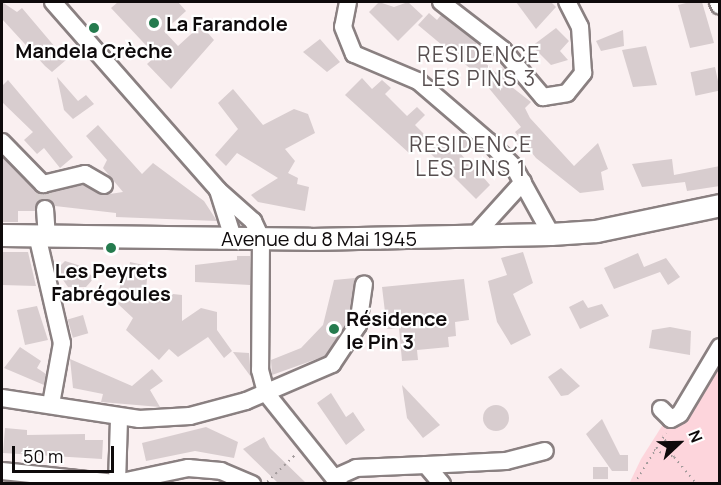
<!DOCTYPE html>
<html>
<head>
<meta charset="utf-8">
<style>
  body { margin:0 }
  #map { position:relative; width:721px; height:485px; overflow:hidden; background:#faf0f1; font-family:Manrope,sans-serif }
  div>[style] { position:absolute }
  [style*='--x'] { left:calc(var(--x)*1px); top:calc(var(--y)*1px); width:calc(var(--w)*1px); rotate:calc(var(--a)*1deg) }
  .green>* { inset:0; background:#fdd5dc }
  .building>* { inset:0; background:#d8cdcf; transform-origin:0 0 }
  .round { border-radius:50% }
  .minor-tunnel>* { height:16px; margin-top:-8px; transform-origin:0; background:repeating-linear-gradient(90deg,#d7cece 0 16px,transparent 0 24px) }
  .path>* { height:2px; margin-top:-1px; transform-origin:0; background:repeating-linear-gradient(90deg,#a29a9b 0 1.5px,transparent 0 6px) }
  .roads { filter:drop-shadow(2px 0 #8a8081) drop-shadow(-2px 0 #8a8081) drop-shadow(0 2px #8a8081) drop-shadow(0 -2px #8a8081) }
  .minor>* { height:16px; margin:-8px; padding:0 8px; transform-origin:8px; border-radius:8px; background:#fff }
  .major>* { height:21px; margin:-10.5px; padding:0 10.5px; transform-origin:10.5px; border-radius:10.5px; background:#fff }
  .dots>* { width:16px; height:16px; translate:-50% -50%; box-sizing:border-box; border:3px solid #fff; border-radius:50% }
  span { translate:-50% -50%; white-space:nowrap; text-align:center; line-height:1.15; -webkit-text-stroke:4.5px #fff; paint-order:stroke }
  .poi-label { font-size:20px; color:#0e0a0b; font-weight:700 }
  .left { translate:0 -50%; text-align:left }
  .street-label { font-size:20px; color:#0e0a0b }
  .neighbourhood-label { font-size:21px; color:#574e4f; letter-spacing:1.5px }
  .frame { position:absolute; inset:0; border:3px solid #0e0a0b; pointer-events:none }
  .north { position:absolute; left:649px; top:413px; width:60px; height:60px; -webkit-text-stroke:4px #fff; paint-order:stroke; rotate:68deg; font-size:16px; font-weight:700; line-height:24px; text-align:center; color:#0e0a0b }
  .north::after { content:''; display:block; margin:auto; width:21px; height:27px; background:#0e0a0b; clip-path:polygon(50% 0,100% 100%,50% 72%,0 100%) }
  .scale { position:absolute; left:12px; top:446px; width:102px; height:27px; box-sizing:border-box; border:3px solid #0e0a0b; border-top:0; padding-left:8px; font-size:18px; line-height:21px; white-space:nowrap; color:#0e0a0b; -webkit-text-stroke:4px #fff; paint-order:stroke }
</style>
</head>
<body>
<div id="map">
  <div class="green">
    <i style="clip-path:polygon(719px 336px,719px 483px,629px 484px,641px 459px)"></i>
  </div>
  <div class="building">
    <i style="clip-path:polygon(2px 2px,17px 12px,22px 8px,66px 60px,52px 72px,45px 66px,2px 19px)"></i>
    <i style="clip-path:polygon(118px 2px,178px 2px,186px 11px,164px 31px,178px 46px,201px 25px,214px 40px,171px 89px,147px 64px,156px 56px,111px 8px)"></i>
    <i style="clip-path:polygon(379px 2px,394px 7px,408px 2px,423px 16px,398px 41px,369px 12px)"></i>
    <i style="clip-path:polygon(516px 2px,551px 2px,556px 7px,536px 29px)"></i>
    <i style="clip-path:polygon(690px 2px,702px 2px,714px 43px,690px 48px,678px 5px)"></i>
    <i style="clip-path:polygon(429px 13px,437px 20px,441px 15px,477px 43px,473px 47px,479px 57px,496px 73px,502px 67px,510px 75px,504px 81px,531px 102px,525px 108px,530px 118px,574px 166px,598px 143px,608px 169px,601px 172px,604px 190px,580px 193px,536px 158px,515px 132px,521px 127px,478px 75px,418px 25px)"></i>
    <i style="clip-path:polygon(556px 28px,569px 41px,560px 51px,568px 60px,551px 65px,532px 46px)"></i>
    <i style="clip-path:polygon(623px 30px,624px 46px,601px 51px,596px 41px)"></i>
    <i style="clip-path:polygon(320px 39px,340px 62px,327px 72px,303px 52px)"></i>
    <i style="clip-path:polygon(646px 46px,657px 85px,633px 87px,622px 50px)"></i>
    <i style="left:715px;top:67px;width:24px;height:25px;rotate:78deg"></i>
    <i style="clip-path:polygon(57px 77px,78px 101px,86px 95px,94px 104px,73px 119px,64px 110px)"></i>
    <i style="clip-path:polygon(362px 78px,372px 89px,382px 80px,391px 88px,385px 94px,407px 116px,417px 107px,425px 115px,415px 125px,426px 136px,409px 153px,345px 95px)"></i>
    <i style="clip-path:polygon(8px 80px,73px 157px,60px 168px,44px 148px,37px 154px,24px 140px,33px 132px,2px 102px,2px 86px)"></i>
    <i style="clip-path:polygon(233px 89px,263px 125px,294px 109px,308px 114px,315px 133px,285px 149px,295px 161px,288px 173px,298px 178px,297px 184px,309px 187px,305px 211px,258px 202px,251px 195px,278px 178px,237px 153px,226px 166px,215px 155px,238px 129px,218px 103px)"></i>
    <i style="clip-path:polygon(98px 125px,142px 174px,153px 163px,204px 201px,217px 221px,116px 217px,116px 213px,55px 206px,45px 199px,35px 211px,18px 211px,18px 222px,2px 222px,2px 157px,40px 194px,83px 185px,103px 195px,123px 192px,103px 168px,107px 160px,86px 136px)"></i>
    <i style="clip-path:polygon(463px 133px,472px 141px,460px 153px,474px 169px,484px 159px,492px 168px,483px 177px,490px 185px,476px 199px,429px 152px,443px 138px,452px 145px)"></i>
    <i style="clip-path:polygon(672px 159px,674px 175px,720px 166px,720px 186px,687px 191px,685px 182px,642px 187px,632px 164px)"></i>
    <i style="clip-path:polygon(2px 252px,28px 252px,36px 286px,2px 285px)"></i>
    <i style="clip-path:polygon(523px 252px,533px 283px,513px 294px,531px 335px,511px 345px,497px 322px,488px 281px,507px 275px,501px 258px)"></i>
    <i style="clip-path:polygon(638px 253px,644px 267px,666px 258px,680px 277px,668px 285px,660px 272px,614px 289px,604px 268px)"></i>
    <i style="clip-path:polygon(237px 256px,250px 256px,250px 285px,195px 282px,195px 265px,237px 260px)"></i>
    <i style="clip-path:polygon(65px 261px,81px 266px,94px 278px,86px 287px,68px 287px,56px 270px)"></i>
    <i style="clip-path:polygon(130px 262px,148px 266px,146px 291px,182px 295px,182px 321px,201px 308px,217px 312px,217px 330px,232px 351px,224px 358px,208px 337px,178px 357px,169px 349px,159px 360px,126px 330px,133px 318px,118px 304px,122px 268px,129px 269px)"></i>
    <i style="clip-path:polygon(355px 278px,348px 321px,325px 356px,272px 375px,271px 360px,301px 348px,323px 325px,334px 280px)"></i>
    <i style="clip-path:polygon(464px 279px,469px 320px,455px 322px,456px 336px,448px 337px,449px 347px,417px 350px,418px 360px,402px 361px,399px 328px,387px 329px,382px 287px)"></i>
    <i style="clip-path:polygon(583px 300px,588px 308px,602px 304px,609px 316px,580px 329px,569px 307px)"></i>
    <i style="clip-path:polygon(37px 306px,48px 340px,25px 345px,17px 310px)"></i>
    <i style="left:83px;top:315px;width:19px;height:16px;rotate:74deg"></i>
    <i style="clip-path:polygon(670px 327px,691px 331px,690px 355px,649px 348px,652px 330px)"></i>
    <i style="clip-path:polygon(20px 347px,41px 361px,37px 368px,46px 374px,44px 385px,4px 368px)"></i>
    <i style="clip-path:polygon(233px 352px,249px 353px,251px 377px,240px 362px)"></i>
    <i style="clip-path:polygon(70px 359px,132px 386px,152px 369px,163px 381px,150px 390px,160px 407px,101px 402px,103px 394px,73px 388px)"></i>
    <i style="clip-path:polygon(561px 368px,580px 386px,568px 395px,561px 396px,548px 377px)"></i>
    <i style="clip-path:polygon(402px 385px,440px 425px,423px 438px,407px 418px)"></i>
    <i style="clip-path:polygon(331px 393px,346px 417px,353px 412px,365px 430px,346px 445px,317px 403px)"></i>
    <i class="round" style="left:483px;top:405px;width:26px;height:26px"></i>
    <i style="clip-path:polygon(602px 419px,620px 455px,628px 455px,628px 471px,612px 471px,586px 434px)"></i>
    <i style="clip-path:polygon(206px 427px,238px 442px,234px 458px,195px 451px,146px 461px,142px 443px)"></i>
    <i style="clip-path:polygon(5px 428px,27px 430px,27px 435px,85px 434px,85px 440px,103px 440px,102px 459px,3px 453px)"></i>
    <i style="clip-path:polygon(264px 437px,270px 448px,306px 483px,278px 483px,243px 449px)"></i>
    <i style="left:593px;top:467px;width:15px;height:12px"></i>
  </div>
  <div class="minor-tunnel">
    <i style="--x:43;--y:184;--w:25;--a:85"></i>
  </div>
  <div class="path">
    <i style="--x:654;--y:450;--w:21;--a:19"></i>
    <i style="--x:674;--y:457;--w:24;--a:-118"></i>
    <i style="--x:674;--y:457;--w:35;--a:50"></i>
    <i style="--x:267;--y:482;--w:39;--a:-44"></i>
    <i style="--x:634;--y:484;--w:60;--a:-57.9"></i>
  </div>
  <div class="roads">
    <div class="minor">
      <i style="--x:53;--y:2;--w:250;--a:48.7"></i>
      <i style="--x:218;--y:190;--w:47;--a:41.5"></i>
      <i style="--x:253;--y:221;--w:19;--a:65"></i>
      <i style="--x:261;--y:238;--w:132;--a:90.4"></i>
      <i style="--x:260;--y:370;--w:24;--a:75"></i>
      <i style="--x:266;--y:393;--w:117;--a:51.3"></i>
      <i style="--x:348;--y:2;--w:25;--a:101"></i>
      <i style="--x:343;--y:27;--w:29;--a:68"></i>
      <i style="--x:354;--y:54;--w:69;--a:22.9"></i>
      <i style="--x:418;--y:81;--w:94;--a:40.7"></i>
      <i style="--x:489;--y:142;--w:35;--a:45"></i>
      <i style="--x:514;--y:167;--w:77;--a:61.1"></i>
      <i style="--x:441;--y:2;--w:78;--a:37.7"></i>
      <i style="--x:503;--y:50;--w:62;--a:49.6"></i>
      <i style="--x:543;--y:97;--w:24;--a:-9"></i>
      <i style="--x:567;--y:93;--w:26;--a:-51"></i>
      <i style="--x:583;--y:73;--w:46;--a:-93.7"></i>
      <i style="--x:580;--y:27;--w:28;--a:-117"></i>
      <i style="--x:718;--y:2;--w:4;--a:63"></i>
      <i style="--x:2;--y:142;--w:59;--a:45.7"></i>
      <i style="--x:43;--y:184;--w:43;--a:-13.4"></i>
      <i style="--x:85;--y:174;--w:22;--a:30"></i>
      <i style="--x:218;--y:190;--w:50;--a:72.6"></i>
      <i style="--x:45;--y:209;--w:26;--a:86"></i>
      <i style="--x:37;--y:235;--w:111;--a:77"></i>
      <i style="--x:62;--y:343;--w:62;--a:100.2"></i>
      <i style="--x:474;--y:236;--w:73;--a:-47.8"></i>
      <i style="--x:2;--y:398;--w:139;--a:8.7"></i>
      <i style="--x:139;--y:419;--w:51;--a:-3.4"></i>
      <i style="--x:190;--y:416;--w:58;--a:-15"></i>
      <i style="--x:246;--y:401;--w:94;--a:-23.3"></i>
      <i style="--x:332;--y:364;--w:47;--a:-56.3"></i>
      <i style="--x:358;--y:325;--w:41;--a:-81.7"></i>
      <i style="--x:661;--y:409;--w:14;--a:45"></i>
      <i style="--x:671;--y:419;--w:10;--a:-29"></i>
      <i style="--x:680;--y:414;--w:78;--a:-59.2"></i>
      <i style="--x:426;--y:465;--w:80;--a:-2.9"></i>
      <i style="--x:506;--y:461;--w:40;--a:-14.4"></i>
      <i style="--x:2;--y:471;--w:116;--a:6"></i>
      <i style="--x:117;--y:483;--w:65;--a:-88.2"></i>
      <i style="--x:334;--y:478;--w:24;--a:-24"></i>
      <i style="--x:356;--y:468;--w:70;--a:-2.5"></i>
      <i style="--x:426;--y:465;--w:25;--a:50"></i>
      <i style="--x:117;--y:483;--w:73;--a:-11.9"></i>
      <i style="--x:188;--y:468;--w:33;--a:5"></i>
      <i style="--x:221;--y:471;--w:34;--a:23"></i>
    </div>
    <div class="major">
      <i style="--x:2;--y:235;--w:308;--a:0.7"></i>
      <i style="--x:310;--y:239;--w:241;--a:-1.2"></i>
      <i style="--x:551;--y:234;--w:45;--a:-3.8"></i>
      <i style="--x:596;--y:231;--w:127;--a:-11.8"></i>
    </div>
  </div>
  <div class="dots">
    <i style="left:154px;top:23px;background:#257b4e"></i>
    <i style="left:94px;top:28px;background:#257b4e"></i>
    <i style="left:111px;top:248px;background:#257b4e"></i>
    <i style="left:334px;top:329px;background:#257b4e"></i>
  </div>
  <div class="poi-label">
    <span class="left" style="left:166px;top:23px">La Farandole</span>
    <span style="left:94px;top:50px">Mandela Crèche</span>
    <span style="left:111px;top:282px">Les Peyrets<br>Fabrégoules</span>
    <span class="left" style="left:346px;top:330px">Résidence<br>le Pin 3</span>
  </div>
  <div class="street-label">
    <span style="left:319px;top:238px">Avenue du 8 Mai 1945</span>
  </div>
  <div class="neighbourhood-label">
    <span style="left:479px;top:66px">RESIDENCE<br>LES PINS 3</span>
    <span style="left:471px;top:156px">RESIDENCE<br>LES PINS 1</span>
  </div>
  <div class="frame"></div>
  <div class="north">N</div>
  <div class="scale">50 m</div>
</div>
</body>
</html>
